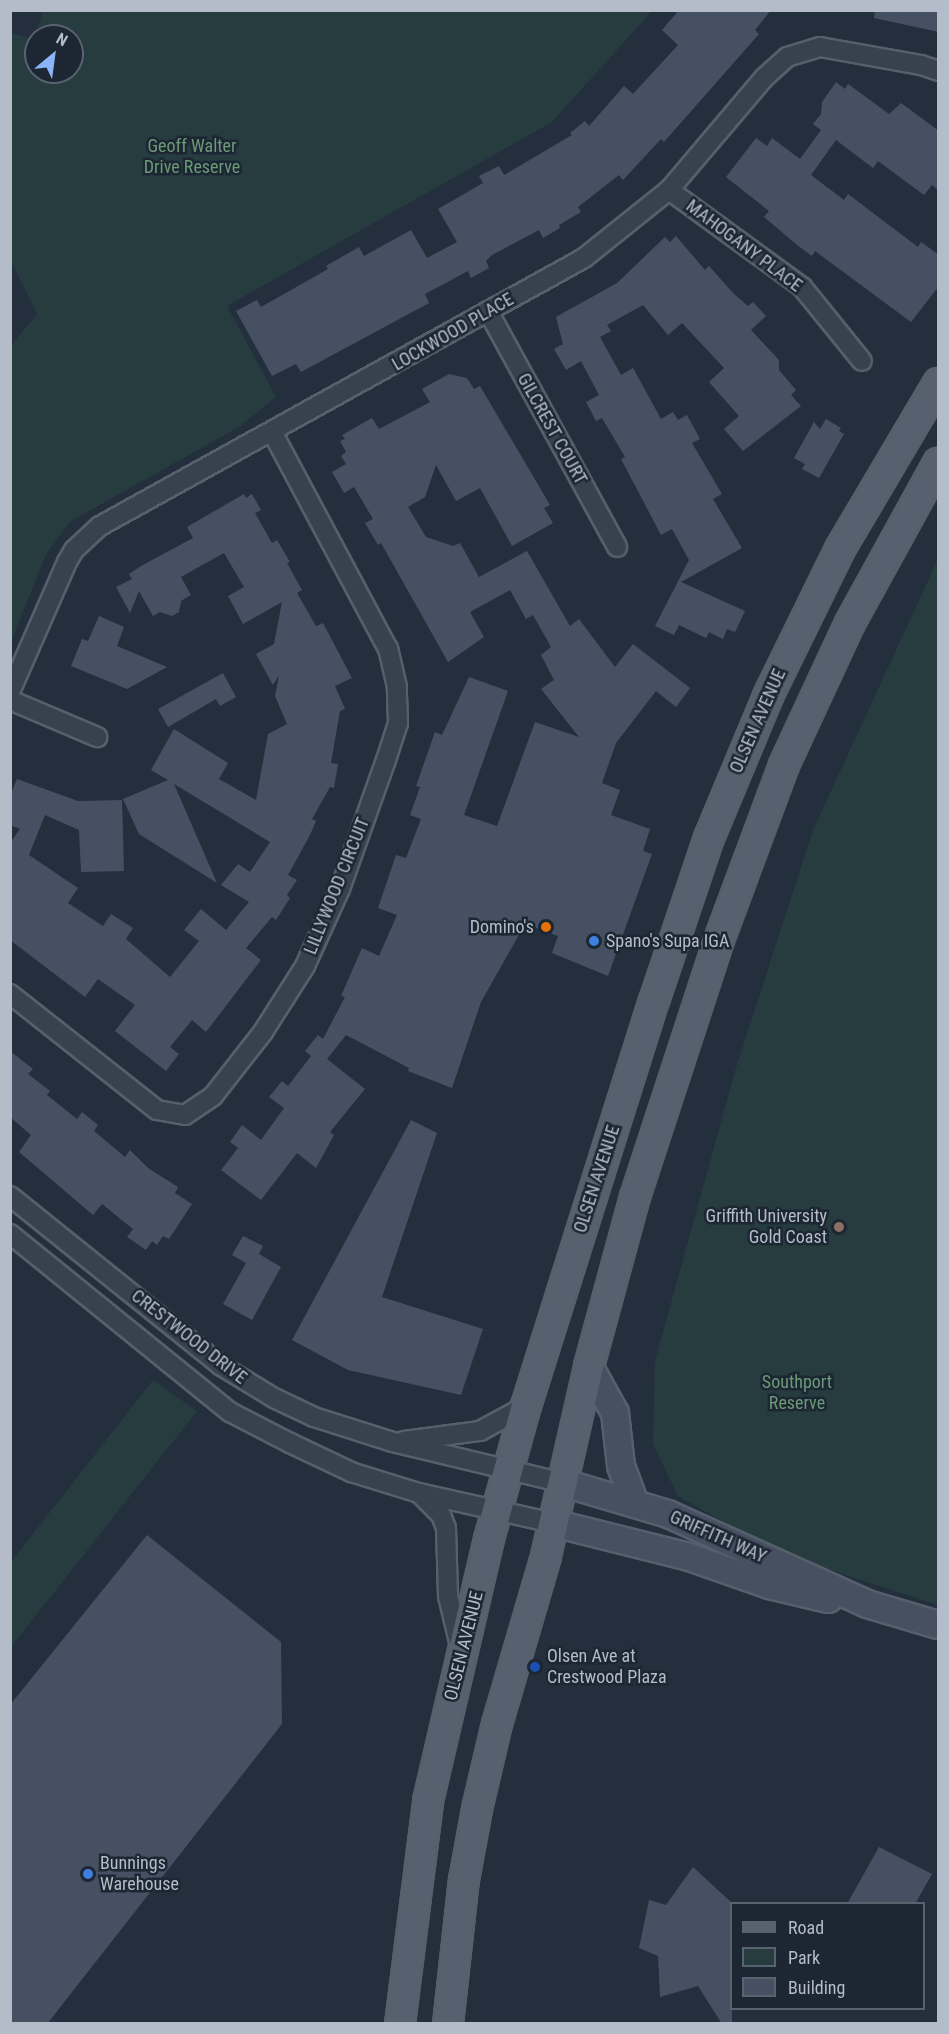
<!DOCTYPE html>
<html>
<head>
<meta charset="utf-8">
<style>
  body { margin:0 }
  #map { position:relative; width:949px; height:2034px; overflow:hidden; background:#242f3e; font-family:"Roboto Condensed",sans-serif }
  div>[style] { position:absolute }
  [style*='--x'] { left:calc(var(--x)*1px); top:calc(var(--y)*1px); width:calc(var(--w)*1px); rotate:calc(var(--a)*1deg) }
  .green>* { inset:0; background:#263c3f }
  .building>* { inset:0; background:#455162 }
  .roads { filter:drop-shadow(2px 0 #565f6c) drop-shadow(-2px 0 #565f6c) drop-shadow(0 2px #565f6c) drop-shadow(0 -2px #565f6c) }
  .street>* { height:18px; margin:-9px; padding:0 9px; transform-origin:9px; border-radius:9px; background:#38414e }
  .secondary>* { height:26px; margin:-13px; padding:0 13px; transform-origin:13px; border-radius:13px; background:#465061 }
  .primary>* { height:28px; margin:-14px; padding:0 14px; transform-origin:14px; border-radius:14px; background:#56606e }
  .dots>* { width:16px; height:16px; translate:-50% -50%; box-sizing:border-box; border:3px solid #1d2633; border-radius:50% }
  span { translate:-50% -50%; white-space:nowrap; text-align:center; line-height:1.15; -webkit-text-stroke:5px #1d2633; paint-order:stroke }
  .park-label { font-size:18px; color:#6b9a76 }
  .street-label { font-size:18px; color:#b4bcc9 }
  .poi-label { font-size:18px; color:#b4bcc9 }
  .right { translate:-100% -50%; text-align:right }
  .left { translate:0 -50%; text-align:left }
  .frame { position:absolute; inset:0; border:12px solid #b4bcc9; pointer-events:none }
  .legend { position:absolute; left:730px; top:1902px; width:195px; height:108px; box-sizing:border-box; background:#1d2633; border:2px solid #59626f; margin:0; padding:8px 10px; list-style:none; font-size:18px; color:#b4bcc9 }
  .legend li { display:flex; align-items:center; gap:12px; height:30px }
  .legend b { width:30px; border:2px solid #59626f }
  .north { position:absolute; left:24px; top:24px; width:60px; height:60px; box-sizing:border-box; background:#1d2633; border:2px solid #59626f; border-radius:50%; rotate:29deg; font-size:16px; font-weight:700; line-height:24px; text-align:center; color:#b4bcc9 }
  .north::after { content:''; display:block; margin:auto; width:21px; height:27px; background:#8ab4f8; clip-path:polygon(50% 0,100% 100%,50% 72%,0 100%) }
</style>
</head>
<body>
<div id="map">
  <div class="green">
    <i style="clip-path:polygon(evenodd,43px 11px,652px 11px,552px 122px,227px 306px,276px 397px,239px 427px,71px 521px,46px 554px,11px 642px,11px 346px,37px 314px,11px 261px,11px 33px,34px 39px,43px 11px,36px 36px,72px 36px,72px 72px,36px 72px,36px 36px)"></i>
    <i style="clip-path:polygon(938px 559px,938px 1605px,818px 1566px,740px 1531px,678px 1496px,653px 1444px,655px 1361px,735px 1071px,813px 830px)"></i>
    <i style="clip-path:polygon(153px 1380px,197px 1411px,11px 1647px,11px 1562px)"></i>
  </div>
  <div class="building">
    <i style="clip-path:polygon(679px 10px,771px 10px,755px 30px,759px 34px,664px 142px,661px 139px,623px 180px,619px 175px,578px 207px,581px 212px,559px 225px,560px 228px,543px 238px,539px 230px,492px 255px,486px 261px,489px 268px,471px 278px,468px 271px,425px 294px,429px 303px,301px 372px,296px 364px,272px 376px,236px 311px,257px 300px,261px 307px,328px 269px,326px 266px,359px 247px,364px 256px,411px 230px,427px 258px,457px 242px,438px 209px,483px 183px,479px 176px,499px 166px,504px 175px,572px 135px,570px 133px,585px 121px,589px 126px,624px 86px,633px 94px,678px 45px,662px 30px)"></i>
    <i style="clip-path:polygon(875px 10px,939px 10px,939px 32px,874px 18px)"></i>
    <i style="clip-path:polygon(836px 82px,845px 89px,848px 84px,889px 114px,901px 103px,939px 131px,939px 191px,932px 185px,924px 195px,878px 161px,873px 168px,836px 140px,811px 175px,844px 200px,848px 194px,918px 247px,921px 242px,939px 255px,939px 286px,911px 322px,815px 251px,812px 256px,797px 245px,764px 217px,769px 211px,726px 177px,756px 138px,767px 146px,772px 138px,800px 159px,821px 130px,813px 124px,821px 114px,822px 102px)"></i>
    <i style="clip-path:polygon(676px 236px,705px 270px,709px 266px,734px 294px,748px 306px,753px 302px,766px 316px,751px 330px,779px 360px,779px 370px,796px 390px,791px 395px,801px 406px,743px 451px,724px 429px,739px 416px,709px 382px,724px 368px,682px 323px,668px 335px,643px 305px,607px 325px,611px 331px,600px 337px,621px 375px,633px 368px,661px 419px,673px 412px,678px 420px,687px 415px,700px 439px,692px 443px,722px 494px,713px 499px,742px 548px,681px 582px,745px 611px,735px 632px,727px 629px,723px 639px,709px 632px,706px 638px,679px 625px,674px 635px,655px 626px,689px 560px,672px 529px,661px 535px,621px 459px,625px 457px,602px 418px,596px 421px,586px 402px,599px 395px,581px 361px,566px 370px,554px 349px,563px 344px,556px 317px,617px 283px,665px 237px,670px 242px)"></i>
    <i style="clip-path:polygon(449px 374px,467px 378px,474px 389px,480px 386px,550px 505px,544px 508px,553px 523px,512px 546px,480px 488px,456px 501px,436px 465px,425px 497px,408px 507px,426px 537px,453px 546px,460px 543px,479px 577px,527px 551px,570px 626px,579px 619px,615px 667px,633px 644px,690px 688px,676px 707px,656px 691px,616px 743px,602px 783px,620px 790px,611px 815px,650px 829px,643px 851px,652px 854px,608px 976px,552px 953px,558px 936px,525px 924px,481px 1002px,452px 1088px,408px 1071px,409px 1068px,346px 1035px,327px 1059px,365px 1089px,330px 1132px,334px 1135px,316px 1168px,297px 1153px,261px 1200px,221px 1170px,238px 1148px,230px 1142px,242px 1125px,261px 1140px,284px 1108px,269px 1097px,282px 1081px,288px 1086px,311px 1056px,305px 1051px,318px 1035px,323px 1039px,345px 997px,341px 996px,362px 948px,379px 956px,397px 915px,378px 908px,396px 855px,406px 858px,421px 819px,410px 815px,420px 787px,416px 786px,435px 732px,442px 735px,469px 677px,508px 691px,464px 815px,497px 826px,535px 722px,579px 737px,541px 689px,554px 680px,541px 655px,551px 647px,533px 615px,526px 619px,510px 590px,470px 612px,484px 637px,448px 662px,381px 543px,378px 545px,365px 523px,373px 519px,354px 487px,344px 493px,332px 472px,346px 464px,341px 456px,346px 452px,340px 441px,345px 439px,342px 435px,372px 418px,379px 429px,430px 402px,422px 389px)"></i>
    <i style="clip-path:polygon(826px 419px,841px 428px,839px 431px,844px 434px,819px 478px,802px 469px,805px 464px,794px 458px,814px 422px,820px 429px)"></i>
    <i style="clip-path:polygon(244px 494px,246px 498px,252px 494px,261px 510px,255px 513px,272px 543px,277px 540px,290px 562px,287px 563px,302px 590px,297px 593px,316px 626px,323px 623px,352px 678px,335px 686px,345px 709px,340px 711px,331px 763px,338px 764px,334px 788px,330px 787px,312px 819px,316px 821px,310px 835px,288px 875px,297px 880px,287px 895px,290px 898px,276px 920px,272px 917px,246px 948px,261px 960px,206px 1032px,192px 1020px,170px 1047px,179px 1054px,166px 1071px,115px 1031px,135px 1005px,98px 979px,85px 997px,10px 940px,10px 843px,20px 829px,10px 825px,10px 796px,17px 779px,78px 801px,122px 800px,124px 871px,81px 872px,79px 830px,45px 815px,29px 855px,78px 888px,68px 903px,103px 926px,111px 914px,133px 928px,126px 939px,170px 977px,199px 941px,184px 930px,201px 909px,226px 930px,249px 902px,221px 885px,238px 864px,250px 872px,270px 842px,174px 784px,217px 883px,139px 834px,123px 799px,168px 780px,151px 770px,174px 729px,228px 763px,219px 779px,256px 800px,268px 734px,287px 724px,275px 696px,279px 675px,273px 685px,256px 654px,274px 644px,282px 602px,243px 624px,228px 596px,244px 587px,224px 553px,181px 577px,191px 595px,181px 601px,179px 612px,172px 616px,160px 612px,153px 616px,139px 591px,130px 613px,116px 587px,132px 579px,129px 574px,141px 566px,193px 538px,187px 527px)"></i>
    <i style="clip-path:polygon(99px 616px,124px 627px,117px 646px,167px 667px,127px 689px,71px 666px,82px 639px,88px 641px)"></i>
    <i style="clip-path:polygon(223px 673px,236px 697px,220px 706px,216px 699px,168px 727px,158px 709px)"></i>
    <i style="clip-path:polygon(10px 1051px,33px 1069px,28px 1074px,50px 1091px,47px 1095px,77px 1119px,82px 1112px,98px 1125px,94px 1131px,125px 1157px,130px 1150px,148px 1168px,178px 1187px,175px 1193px,192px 1204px,169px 1239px,163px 1236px,157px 1245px,152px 1241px,146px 1250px,127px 1237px,133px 1229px,102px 1204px,93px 1215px,19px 1152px,31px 1135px,10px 1117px)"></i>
    <i style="clip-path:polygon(411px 1120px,437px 1133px,382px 1297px,483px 1329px,461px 1395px,348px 1370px,292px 1340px)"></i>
    <i style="clip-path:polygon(243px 1236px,263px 1246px,259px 1254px,281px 1267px,252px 1320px,223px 1304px,246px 1263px,232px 1255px)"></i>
    <i style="clip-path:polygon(147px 1535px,281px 1642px,282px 1724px,47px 2024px,10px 2024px,10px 1705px)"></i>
    <i style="clip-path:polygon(879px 1847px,932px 1874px,915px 1904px,847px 1904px)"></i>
    <i style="clip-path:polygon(693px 1867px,732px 1903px,732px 2024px,722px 2024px,698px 1986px,660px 1997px,658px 1956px,639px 1948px,649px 1900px,666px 1905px)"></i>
  </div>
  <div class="roads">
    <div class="street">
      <i style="--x:669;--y:190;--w:165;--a:36.1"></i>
      <i style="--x:802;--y:287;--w:95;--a:51"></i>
      <i style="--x:488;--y:311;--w:269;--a:61.3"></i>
      <i style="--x:10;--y:692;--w:142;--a:-66.3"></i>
      <i style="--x:67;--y:562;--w:14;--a:-60"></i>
      <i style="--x:74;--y:550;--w:35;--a:-43"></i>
      <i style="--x:100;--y:526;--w:553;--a:-28.97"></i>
      <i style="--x:584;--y:258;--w:109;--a:-38.7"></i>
      <i style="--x:669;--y:190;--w:148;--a:-49.7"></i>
      <i style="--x:765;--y:77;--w:30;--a:-42"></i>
      <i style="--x:787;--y:57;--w:34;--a:-17"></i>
      <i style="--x:820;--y:47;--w:103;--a:10.1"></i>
      <i style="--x:921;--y:65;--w:18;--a:19"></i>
      <i style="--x:10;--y:700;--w:95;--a:23"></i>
      <i style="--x:10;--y:994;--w:187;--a:38.3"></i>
      <i style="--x:157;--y:1110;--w:28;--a:10"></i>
      <i style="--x:185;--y:1115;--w:34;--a:-34"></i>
      <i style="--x:213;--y:1096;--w:81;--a:-52"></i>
      <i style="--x:263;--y:1032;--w:78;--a:-57.5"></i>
      <i style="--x:305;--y:966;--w:85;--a:-65.6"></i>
      <i style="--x:340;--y:889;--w:137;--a:-70.4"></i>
      <i style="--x:386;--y:760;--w:39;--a:-72"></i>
      <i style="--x:398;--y:723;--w:36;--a:-92"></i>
      <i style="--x:397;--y:687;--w:39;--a:-103"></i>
      <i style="--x:388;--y:649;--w:246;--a:-118.1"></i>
      <i style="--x:10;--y:1196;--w:270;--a:38.8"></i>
      <i style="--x:220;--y:1365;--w:63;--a:31.4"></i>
      <i style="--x:274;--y:1398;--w:44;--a:25.4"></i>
      <i style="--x:314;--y:1417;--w:83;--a:17.6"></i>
      <i style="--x:393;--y:1442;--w:176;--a:13.5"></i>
      <i style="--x:10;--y:1234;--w:283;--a:39"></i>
      <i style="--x:230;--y:1412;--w:68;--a:27.3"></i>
      <i style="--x:290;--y:1443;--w:68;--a:25.4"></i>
      <i style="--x:351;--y:1472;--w:71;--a:17.2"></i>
      <i style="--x:419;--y:1493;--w:137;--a:12.6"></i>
      <i style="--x:404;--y:1441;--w:77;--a:-7.5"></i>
      <i style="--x:480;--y:1431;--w:52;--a:-28.5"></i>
      <i style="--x:419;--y:1493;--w:31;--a:45"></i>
      <i style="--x:441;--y:1515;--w:14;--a:69"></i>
      <i style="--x:446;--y:1528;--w:68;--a:88.3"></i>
      <i style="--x:448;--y:1596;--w:51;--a:76.5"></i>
    </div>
    <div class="secondary">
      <i style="--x:589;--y:1366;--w:54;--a:61"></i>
      <i style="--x:615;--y:1413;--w:53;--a:83.5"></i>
      <i style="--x:621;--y:1466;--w:40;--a:69.8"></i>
      <i style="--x:564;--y:1483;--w:109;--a:16.6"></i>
      <i style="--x:668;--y:1514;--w:218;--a:24.3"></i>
      <i style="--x:867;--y:1604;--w:74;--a:16.5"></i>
      <i style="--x:553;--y:1523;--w:140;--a:14"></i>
      <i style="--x:689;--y:1557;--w:85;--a:19.3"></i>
      <i style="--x:769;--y:1585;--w:61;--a:13.3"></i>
    </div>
    <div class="primary">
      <i style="--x:400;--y:2024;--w:225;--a:-82.8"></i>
      <i style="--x:428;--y:1801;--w:269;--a:-76.9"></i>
      <i style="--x:489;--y:1539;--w:138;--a:-74.5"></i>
      <i style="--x:526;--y:1406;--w:425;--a:-72.5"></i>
      <i style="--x:654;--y:1001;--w:172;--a:-71.4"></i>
      <i style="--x:709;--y:838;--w:154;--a:-67.4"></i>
      <i style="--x:768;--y:696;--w:164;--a:-63.9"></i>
      <i style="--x:840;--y:549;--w:193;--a:-59.4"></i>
      <i style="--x:448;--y:2024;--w:145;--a:-83.7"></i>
      <i style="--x:464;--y:1880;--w:72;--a:-79.6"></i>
      <i style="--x:477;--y:1809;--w:87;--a:-76.8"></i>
      <i style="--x:497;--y:1724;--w:175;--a:-73.7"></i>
      <i style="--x:546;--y:1556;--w:195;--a:-77.2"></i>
      <i style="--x:589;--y:1366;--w:175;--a:-74.8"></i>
      <i style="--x:635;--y:1197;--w:270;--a:-71.9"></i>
      <i style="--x:719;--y:940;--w:187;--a:-69.6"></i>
      <i style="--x:784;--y:765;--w:157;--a:-65.1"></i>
      <i style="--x:850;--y:623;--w:183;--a:-61.2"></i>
    </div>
  </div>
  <div class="dots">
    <i style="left:546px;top:927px;background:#e8710a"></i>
    <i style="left:594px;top:941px;background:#3f7fe0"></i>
    <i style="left:839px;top:1227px;background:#8d6e63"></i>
    <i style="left:535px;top:1667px;background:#1a4fb4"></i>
    <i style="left:88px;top:1874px;background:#3f7fe0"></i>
  </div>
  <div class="park-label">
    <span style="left:192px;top:157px">Geoff Walter<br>Drive Reserve</span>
    <span style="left:797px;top:1393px">Southport<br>Reserve</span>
  </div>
  <div class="street-label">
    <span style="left:744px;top:246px;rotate:37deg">MAHOGANY PLACE</span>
    <span style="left:453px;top:332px;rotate:-30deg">LOCKWOOD PLACE</span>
    <span style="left:552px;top:429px;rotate:61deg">GILCREST COURT</span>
    <span style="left:758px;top:721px;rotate:-66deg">OLSEN AVENUE</span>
    <span style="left:337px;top:886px;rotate:-68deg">LILLYWOOD CIRCUIT</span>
    <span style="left:597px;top:1179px;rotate:-72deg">OLSEN AVENUE</span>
    <span style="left:189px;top:1337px;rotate:38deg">CRESTWOOD DRIVE</span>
    <span style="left:718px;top:1537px;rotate:24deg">GRIFFITH WAY</span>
    <span style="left:464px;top:1646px;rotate:-76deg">OLSEN AVENUE</span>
  </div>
  <div class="poi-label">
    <span class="right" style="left:534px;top:927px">Domino's</span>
    <span class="left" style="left:606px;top:941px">Spano's Supa IGA</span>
    <span class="right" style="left:827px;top:1227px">Griffith University<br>Gold Coast</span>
    <span class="left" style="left:547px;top:1667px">Olsen Ave at<br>Crestwood Plaza</span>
    <span class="left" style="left:100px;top:1874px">Bunnings<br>Warehouse</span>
  </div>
  <div class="frame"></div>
  <ul class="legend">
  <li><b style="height:8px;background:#56606e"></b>Road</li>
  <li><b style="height:16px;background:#263c3f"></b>Park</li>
  <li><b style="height:16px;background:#455162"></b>Building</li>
  </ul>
  <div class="north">N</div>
</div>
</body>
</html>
